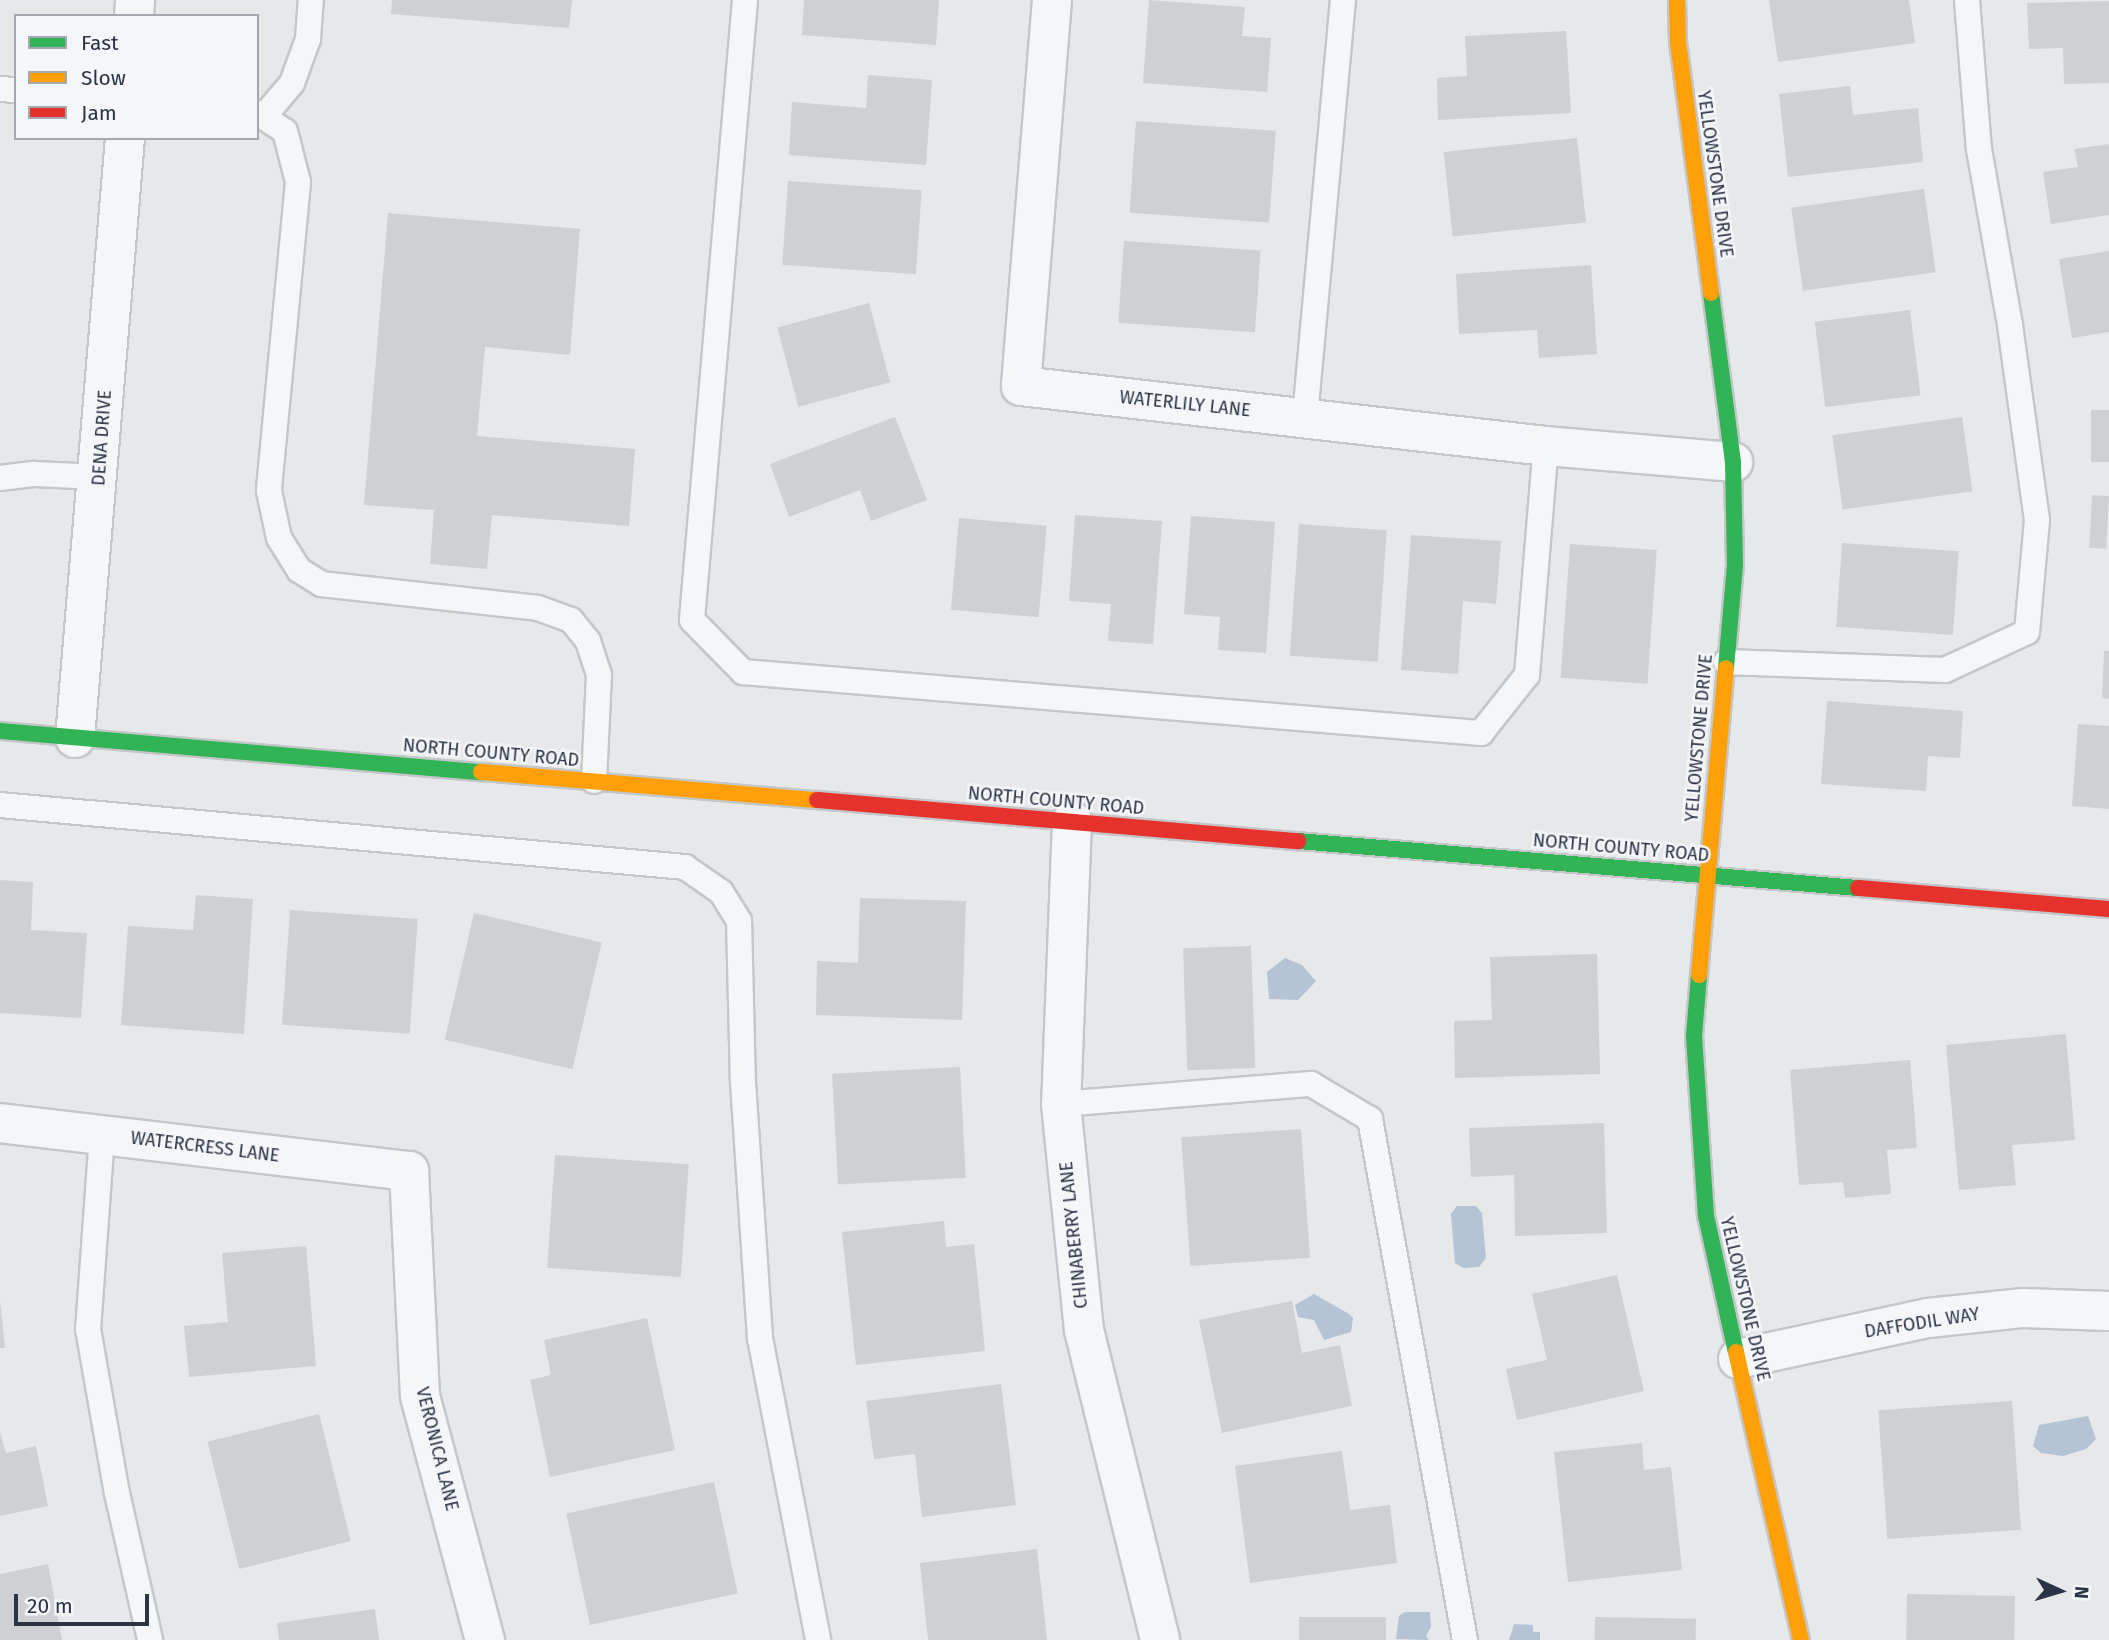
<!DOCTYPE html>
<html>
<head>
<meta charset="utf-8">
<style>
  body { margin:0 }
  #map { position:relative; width:2109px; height:1640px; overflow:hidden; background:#e6e8ea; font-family:"Fira Sans",sans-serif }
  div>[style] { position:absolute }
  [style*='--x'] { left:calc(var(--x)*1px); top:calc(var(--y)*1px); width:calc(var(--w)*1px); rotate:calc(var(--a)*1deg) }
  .water>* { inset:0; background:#b4c4d5 }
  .building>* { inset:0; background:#ced0d3; transform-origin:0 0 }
  .roads { filter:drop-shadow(2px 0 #c4c6c8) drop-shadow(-2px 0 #c4c6c8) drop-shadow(0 2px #c4c6c8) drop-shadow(0 -2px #c4c6c8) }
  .lane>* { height:24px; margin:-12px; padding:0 12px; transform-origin:12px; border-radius:12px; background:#f5f6f7 }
  .street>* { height:38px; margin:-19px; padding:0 19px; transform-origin:19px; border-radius:19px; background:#f5f6f7 }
  .fast>* { height:16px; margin:-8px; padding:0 8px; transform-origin:8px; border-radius:8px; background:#30b455 }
  .slow>* { height:16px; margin:-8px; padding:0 8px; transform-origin:8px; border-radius:8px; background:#ff9f0a }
  .jam>* { height:16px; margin:-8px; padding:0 8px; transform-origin:8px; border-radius:8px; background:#e5322d }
  span { translate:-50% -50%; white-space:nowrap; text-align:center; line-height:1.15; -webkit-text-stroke:5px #f4f6f9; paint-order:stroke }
  .street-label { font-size:18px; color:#2b3445 }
  .legend { position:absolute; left:14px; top:14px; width:245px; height:126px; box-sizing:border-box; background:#f4f6f9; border:2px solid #a4a8b1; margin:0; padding:9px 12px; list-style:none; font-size:21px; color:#2b3445 }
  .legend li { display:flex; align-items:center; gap:14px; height:35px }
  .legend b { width:35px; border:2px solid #a4a8b1 }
  .north { position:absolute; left:2025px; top:1556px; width:70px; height:70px; -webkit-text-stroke:5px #f4f6f9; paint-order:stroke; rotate:94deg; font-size:19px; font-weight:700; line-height:28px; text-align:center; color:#2b3445 }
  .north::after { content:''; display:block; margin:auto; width:24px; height:32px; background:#2b3445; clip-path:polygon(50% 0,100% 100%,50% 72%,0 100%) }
  .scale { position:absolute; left:14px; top:1594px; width:135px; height:32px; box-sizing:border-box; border:4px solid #2b3445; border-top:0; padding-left:9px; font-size:21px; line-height:24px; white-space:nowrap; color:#2b3445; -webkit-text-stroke:5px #f4f6f9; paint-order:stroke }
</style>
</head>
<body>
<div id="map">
  <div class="water">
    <i style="clip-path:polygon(1285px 958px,1302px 965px,1316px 981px,1298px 1000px,1269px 999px,1267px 972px)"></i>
    <i style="clip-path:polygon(1457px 1206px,1476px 1206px,1482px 1213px,1486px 1258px,1479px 1267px,1463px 1268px,1455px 1263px,1451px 1214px)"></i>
    <i style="clip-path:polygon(1314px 1294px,1349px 1314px,1353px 1318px,1351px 1332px,1324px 1340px,1314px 1320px,1298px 1317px,1295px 1305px)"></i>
    <i style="clip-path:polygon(2088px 1416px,2096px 1439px,2086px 1449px,2063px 1456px,2041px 1453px,2033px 1446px,2039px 1425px)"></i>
    <i style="clip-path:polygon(1405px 1612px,1430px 1612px,1431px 1627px,1426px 1636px,1429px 1640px,1396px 1639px,1399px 1616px)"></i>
    <i style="clip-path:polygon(1514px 1624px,1533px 1625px,1533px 1632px,1540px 1632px,1540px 1640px,1509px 1640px)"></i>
  </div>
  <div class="building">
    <i style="clip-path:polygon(392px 0,572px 0,569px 28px,391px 14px)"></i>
    <i style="clip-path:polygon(804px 0,939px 0,936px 45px,802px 35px)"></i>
    <i style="clip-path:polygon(1149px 0,1245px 7px,1242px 36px,1271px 38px,1267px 92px,1143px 83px)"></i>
    <i style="clip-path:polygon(1769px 0,1909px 0,1915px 43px,1778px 62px)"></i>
    <i style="clip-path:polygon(2109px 1px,2109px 83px,2064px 84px,2063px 48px,2029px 49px,2027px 3px)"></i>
    <i style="clip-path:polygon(1566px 31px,1571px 113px,1438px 120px,1437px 78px,1467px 76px,1465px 36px)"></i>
    <i style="clip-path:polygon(868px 75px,932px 80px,926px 165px,789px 155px,792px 102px,866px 108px)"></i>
    <i style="clip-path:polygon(1850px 86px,1853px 115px,1918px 108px,1923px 162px,1788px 177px,1779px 94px)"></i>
    <i style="left:1136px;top:121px;width:140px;height:92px;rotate:4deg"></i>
    <i style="left:1577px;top:138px;width:85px;height:134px;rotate:84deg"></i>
    <i style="clip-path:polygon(2109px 144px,2109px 215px,2051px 224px,2043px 172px,2078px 167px,2074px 149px)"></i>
    <i style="left:788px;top:181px;width:134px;height:84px;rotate:4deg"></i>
    <i style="left:1924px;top:189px;width:84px;height:134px;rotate:82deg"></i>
    <i style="clip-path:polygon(388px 213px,580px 229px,570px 355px,485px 347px,477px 436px,635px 449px,629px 526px,492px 515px,487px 569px,430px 564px,434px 510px,364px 505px)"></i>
    <i style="left:1124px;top:241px;width:137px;height:82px;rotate:4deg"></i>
    <i style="clip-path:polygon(2109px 251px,2109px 332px,2072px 338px,2059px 259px)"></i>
    <i style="clip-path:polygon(1591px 265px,1597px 354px,1539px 358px,1537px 330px,1459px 334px,1456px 274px)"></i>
    <i style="left:869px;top:303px;width:82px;height:95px;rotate:75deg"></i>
    <i style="left:1910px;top:310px;width:86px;height:96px;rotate:83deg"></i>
    <i style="left:2109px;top:410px;width:52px;height:18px;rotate:90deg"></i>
    <i style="clip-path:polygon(895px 417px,927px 500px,871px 521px,860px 490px,789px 517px,770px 464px)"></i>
    <i style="left:1962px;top:417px;width:75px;height:131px;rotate:82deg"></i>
    <i style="left:2092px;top:495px;width:17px;height:53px;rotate:3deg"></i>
    <i style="clip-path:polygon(1075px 515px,1162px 521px,1153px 644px,1108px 641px,1111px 604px,1069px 601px)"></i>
    <i style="clip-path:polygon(1191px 516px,1275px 522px,1266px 653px,1218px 650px,1220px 617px,1184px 614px)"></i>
    <i style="left:959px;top:518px;width:88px;height:92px;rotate:5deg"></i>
    <i style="left:1299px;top:524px;width:88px;height:132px;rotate:4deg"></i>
    <i style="clip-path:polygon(1411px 535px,1501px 541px,1496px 604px,1463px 601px,1458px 674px,1401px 670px)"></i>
    <i style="left:1842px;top:543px;width:117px;height:84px;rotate:4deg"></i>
    <i style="left:1570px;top:544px;width:87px;height:134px;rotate:4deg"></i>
    <i style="clip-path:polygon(2104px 651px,2109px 651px,2109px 699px,2102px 698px)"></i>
    <i style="clip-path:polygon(1827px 701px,1963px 711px,1960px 758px,1928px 756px,1926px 791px,1821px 784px)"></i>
    <i style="clip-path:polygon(2078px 724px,2109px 726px,2109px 809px,2072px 806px)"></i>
    <i style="clip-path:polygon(0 880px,33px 882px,31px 930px,87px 933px,81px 1018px,0 1013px)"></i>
    <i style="clip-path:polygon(196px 895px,253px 899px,244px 1034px,121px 1025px,128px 926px,193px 930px)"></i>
    <i style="clip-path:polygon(860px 898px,966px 901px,962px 1020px,816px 1015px,817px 961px,858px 963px)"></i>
    <i style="left:290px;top:910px;width:128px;height:115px;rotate:4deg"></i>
    <i style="left:474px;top:913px;width:131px;height:130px;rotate:13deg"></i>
    <i style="left:1251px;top:946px;width:122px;height:68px;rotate:88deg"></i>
    <i style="clip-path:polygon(1597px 954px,1600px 1074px,1455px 1078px,1454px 1021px,1492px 1020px,1490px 957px)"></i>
    <i style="clip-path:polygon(2066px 1034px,2075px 1140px,2012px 1145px,2016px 1185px,1959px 1190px,1946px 1045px)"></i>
    <i style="clip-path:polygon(1910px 1060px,1917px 1148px,1887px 1150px,1891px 1194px,1845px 1198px,1843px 1182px,1799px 1185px,1790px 1070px)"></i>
    <i style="left:960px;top:1067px;width:111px;height:128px;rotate:87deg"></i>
    <i style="clip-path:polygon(1604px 1123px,1607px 1233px,1515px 1236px,1514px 1175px,1471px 1177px,1469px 1128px)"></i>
    <i style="left:1301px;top:1129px;width:129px;height:120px;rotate:86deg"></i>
    <i style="left:555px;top:1155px;width:134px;height:113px;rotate:4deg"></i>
    <i style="clip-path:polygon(944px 1221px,946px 1247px,974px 1244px,985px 1351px,856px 1365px,842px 1232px)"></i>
    <i style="clip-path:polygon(306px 1246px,316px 1366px,189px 1377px,184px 1326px,228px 1322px,222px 1253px)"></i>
    <i style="clip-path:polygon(1617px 1275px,1644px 1391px,1517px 1420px,1506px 1369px,1547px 1360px,1532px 1294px)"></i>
    <i style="clip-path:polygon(0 1301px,5px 1348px,0 1348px)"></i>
    <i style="clip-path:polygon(1292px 1301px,1302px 1353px,1340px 1345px,1352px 1406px,1222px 1433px,1199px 1320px)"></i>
    <i style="clip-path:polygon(647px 1318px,675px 1450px,550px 1477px,530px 1380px,551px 1375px,544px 1340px)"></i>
    <i style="clip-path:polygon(1001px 1384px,1016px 1505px,922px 1517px,915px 1454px,874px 1459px,866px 1401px)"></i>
    <i style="left:2012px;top:1401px;width:129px;height:134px;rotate:86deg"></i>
    <i style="left:319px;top:1414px;width:131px;height:115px;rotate:76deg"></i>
    <i style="clip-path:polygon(0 1432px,6px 1453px,36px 1446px,48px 1506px,0 1516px)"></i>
    <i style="clip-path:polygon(1642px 1443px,1644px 1470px,1671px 1467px,1682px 1570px,1568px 1582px,1554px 1452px)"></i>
    <i style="clip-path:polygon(1342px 1451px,1350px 1510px,1390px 1505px,1397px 1563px,1250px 1583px,1235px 1466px)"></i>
    <i style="left:714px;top:1482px;width:114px;height:151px;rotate:78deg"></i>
    <i style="clip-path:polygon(1037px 1549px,1047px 1640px,928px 1640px,920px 1563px)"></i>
    <i style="clip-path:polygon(48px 1564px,62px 1640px,0 1640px,0 1574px)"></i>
    <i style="left:1907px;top:1594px;width:108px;height:46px;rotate:1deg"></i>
    <i style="clip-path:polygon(375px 1609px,379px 1640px,279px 1640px,277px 1623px)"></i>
    <i style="left:1386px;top:1617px;width:23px;height:87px;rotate:90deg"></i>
    <i style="left:1595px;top:1617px;width:101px;height:23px;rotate:1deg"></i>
  </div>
  <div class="roads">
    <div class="lane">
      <i style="--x:745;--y:0;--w:622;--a:94.89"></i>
      <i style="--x:692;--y:620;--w:73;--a:45.6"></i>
      <i style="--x:743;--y:672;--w:741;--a:4.73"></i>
      <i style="--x:1481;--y:733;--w:74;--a:-51.6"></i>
      <i style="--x:1527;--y:675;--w:230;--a:-85.3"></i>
      <i style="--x:0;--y:89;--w:16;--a:4"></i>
      <i style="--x:257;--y:113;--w:33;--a:33"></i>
      <i style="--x:285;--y:131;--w:53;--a:75.7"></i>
      <i style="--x:298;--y:182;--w:310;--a:95.4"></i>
      <i style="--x:269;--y:491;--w:48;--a:78"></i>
      <i style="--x:279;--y:538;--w:38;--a:58"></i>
      <i style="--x:299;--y:570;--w:26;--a:32"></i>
      <i style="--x:321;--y:584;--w:218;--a:6.3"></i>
      <i style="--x:538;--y:608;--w:35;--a:20"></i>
      <i style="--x:571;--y:620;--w:27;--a:51"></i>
      <i style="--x:588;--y:641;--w:36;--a:72"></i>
      <i style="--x:599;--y:675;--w:106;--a:92.7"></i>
      <i style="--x:265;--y:115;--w:42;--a:-49.8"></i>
      <i style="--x:292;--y:83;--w:47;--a:-70"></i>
      <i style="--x:308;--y:39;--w:39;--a:-86"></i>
      <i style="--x:1305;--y:417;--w:419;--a:-84.8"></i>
      <i style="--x:0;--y:478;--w:35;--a:-7"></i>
      <i style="--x:35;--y:474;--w:64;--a:2.7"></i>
      <i style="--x:1726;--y:662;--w:219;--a:2.1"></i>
      <i style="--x:1945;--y:670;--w:90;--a:-24.9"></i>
      <i style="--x:2027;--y:632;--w:112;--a:-84.9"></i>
      <i style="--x:2037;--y:520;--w:197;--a:-97.9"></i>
      <i style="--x:2010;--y:325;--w:178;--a:-100"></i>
      <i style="--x:1979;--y:150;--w:150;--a:-94.6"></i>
      <i style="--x:0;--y:805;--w:688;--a:5.17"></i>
      <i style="--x:685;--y:867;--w:44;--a:34.8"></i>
      <i style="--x:721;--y:892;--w:34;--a:58"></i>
      <i style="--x:739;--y:921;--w:161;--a:88.6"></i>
      <i style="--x:743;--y:1082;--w:257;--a:86.2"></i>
      <i style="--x:760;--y:1338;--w:308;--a:79.1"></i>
      <i style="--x:1061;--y:1104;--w:251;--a:-4.6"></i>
      <i style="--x:1311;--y:1084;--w:69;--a:30.7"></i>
      <i style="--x:1370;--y:1119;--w:530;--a:79.67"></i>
      <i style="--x:102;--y:1135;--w:195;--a:94.1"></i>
      <i style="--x:88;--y:1329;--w:167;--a:80"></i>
      <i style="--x:117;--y:1493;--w:151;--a:77.3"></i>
    </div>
    <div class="street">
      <i style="--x:1052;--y:0;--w:387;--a:94.6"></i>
      <i style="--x:1021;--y:386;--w:528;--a:6.52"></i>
      <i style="--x:1546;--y:446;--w:188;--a:4.9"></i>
      <i style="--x:134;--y:16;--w:16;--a:-86"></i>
      <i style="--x:75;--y:738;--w:602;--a:-85.24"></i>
      <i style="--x:1072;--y:821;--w:283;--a:92.2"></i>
      <i style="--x:1061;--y:1104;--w:227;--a:84.2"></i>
      <i style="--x:1084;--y:1330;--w:319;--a:76.2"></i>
      <i style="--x:0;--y:1123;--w:412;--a:6.7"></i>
      <i style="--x:409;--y:1171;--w:225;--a:87.2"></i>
      <i style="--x:420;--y:1396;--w:253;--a:75.1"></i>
      <i style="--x:1738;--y:1359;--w:194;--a:-12.2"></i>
      <i style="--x:1928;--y:1318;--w:96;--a:-6"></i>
      <i style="--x:2023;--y:1308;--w:86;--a:2"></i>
    </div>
    <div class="fast">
      <i style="--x:1711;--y:293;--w:170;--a:82.6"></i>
      <i style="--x:1733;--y:462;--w:103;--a:88.9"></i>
      <i style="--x:1735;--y:565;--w:103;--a:95"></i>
      <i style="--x:0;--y:731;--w:483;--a:4.9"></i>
      <i style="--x:1298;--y:841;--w:562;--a:4.8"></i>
      <i style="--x:1699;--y:975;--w:61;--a:94.7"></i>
      <i style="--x:1694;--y:1036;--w:180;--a:86.2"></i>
      <i style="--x:1706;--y:1216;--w:139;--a:77.6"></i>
    </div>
    <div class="slow">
      <i style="--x:1677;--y:0;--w:42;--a:88.6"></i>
      <i style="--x:1678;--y:42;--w:253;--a:82.5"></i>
      <i style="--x:481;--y:772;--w:337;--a:4.8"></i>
      <i style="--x:1699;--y:975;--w:308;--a:-85"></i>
      <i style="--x:1736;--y:1352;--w:295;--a:77.3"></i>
    </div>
    <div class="jam">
      <i style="--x:817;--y:800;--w:483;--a:4.9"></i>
      <i style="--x:1858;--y:888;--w:252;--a:4.8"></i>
    </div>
  </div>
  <div class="street-label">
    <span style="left:1715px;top:174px;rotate:82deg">YELLOWSTONE DRIVE</span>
    <span style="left:1185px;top:404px;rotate:6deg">WATERLILY LANE</span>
    <span style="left:102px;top:438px;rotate:-86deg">DENA DRIVE</span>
    <span style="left:1699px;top:738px;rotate:-85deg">YELLOWSTONE DRIVE</span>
    <span style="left:491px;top:753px;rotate:5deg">NORTH COUNTY ROAD</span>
    <span style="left:1056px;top:801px;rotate:5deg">NORTH COUNTY ROAD</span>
    <span style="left:1621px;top:848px;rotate:5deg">NORTH COUNTY ROAD</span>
    <span style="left:205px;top:1147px;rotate:7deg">WATERCRESS LANE</span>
    <span style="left:1074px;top:1235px;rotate:-96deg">CHINABERRY LANE</span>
    <span style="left:1745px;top:1299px;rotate:77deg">YELLOWSTONE DRIVE</span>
    <span style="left:1922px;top:1323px;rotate:-9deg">DAFFODIL WAY</span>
    <span style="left:437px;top:1449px;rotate:76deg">VERONICA LANE</span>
  </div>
  <ul class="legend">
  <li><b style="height:9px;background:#30b455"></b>Fast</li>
  <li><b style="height:9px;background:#ff9f0a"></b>Slow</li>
  <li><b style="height:9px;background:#e5322d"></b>Jam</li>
  </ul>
  <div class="north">N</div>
  <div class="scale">20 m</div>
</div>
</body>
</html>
